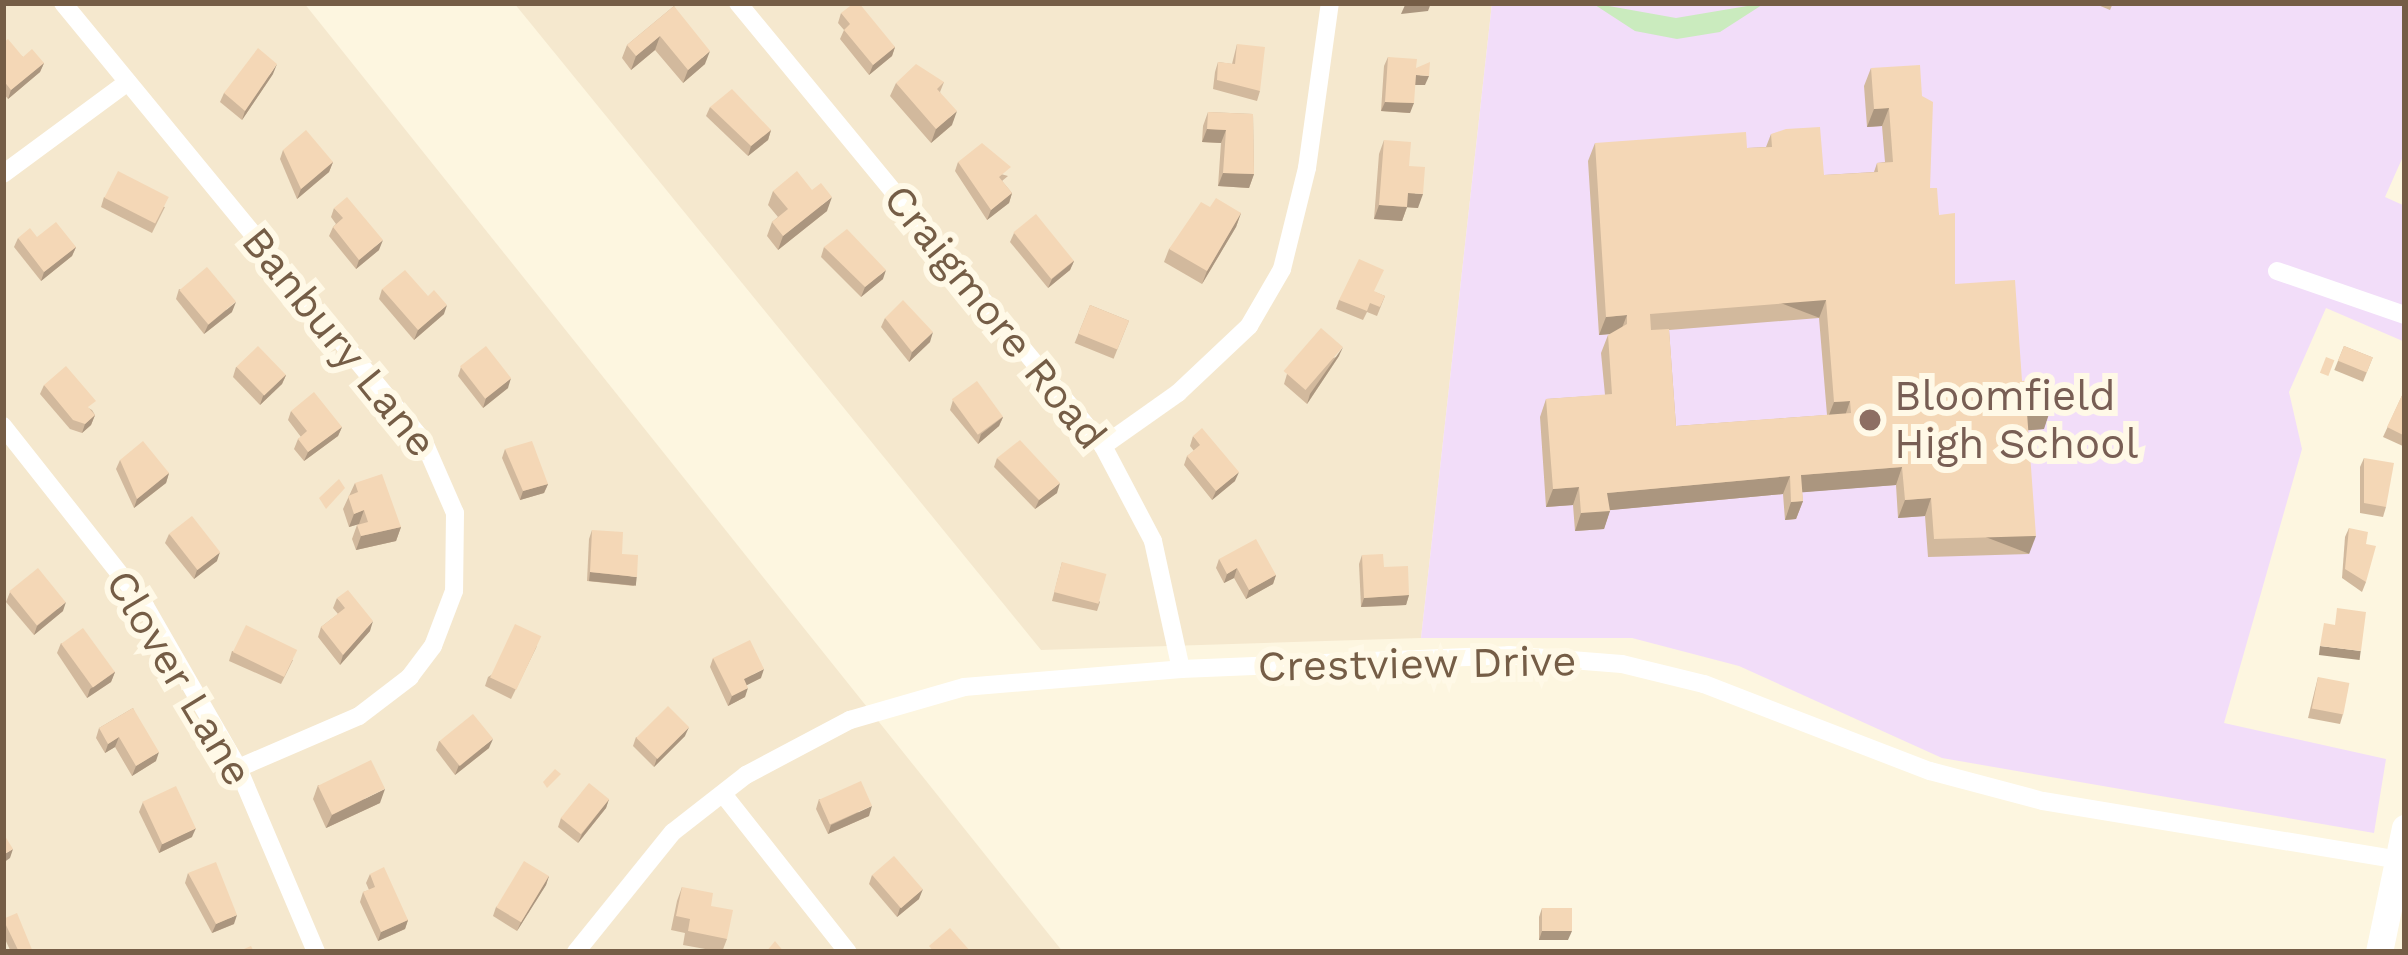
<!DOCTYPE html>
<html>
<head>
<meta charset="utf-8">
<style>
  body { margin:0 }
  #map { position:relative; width:2408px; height:955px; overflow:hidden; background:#fdf6e0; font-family:"Work Sans",sans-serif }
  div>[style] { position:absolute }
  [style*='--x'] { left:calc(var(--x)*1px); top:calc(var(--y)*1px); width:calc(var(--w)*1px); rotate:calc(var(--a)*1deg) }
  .residential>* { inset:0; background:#f5e8ce }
  .education>* { inset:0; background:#f2ddf9 }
  .green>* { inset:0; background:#caebbe }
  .street>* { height:18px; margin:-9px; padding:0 9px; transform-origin:9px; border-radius:9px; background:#fff }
  .secondary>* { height:27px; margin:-13.5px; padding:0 13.5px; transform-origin:13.5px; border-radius:13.5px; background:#fff }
  .wall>* { inset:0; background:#d2b99d; transform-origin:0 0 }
  .shaded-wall>* { inset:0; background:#ab967f; transform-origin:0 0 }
  .building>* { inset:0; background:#f4d7b6; transform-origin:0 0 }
  .dots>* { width:33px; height:33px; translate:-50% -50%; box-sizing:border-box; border:6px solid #fff9e7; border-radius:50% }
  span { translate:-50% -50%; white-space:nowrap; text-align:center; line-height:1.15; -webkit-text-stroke:12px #fff9e7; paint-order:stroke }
  .street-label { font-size:42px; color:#755d46 }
  .education-label { font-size:42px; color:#785e54 }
  .left { translate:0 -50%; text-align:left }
  .frame { position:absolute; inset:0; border:6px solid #755d46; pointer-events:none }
</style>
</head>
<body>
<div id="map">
  <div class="residential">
    <i style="clip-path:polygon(3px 3px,304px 3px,1063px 952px,3px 952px)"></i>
    <i style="clip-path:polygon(514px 3px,1492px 3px,1421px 638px,1041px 650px)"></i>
  </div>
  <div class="education">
    <i style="clip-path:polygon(1492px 3px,2405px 3px,2405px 152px,2385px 197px,2405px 206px,2405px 342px,2326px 308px,2289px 392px,2302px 449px,2224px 723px,2386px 759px,2374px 833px,1942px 758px,1739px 666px,1632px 638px,1421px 638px)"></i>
  </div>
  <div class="green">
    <i style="clip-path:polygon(1592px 3px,1676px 18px,1765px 3px,1720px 32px,1677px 39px,1635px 31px)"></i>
  </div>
  <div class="street">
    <i style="--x:63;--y:3;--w:568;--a:50.57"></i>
    <i style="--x:424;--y:442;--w:77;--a:66.4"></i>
    <i style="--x:455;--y:513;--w:78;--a:90.7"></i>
    <i style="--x:454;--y:591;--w:59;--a:110.9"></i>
    <i style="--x:433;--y:646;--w:39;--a:127"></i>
    <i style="--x:410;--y:677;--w:64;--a:142.6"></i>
    <i style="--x:359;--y:716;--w:132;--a:156.7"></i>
    <i style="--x:738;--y:3;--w:574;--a:50.51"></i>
    <i style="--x:1103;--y:446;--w:107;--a:62.2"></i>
    <i style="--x:1153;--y:541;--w:131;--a:77.7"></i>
    <i style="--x:3;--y:174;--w:155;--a:-36.4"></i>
    <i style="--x:2277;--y:271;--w:135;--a:19"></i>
    <i style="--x:3;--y:426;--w:229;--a:51.7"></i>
    <i style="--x:145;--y:606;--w:187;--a:60.1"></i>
    <i style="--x:238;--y:768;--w:200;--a:67"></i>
    <i style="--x:1103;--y:446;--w:92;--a:-35.2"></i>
    <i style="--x:1178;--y:393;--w:98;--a:-43.3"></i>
    <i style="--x:1249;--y:326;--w:66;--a:-59.9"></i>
    <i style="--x:1282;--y:269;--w:104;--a:-76.1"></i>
    <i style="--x:1307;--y:168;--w:167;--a:-82.1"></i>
    <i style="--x:723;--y:794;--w:201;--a:51.7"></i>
    <i style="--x:576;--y:952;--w:154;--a:-51.1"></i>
    <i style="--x:673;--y:832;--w:93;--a:-38"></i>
    <i style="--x:746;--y:775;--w:118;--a:-27.9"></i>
    <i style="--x:850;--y:720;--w:119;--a:-16.1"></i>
    <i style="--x:964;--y:687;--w:218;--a:-4.7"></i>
    <i style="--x:1181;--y:669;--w:328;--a:-2.4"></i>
    <i style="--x:1509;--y:655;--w:113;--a:4.6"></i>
    <i style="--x:1622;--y:664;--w:84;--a:13.7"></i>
    <i style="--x:1704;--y:684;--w:242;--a:21.1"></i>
    <i style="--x:1930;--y:771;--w:117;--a:14.9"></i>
    <i style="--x:2043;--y:801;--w:367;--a:9.4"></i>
  </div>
  <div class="secondary">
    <i style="--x:2379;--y:952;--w:127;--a:-78.2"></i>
  </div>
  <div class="wall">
    <i style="clip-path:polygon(2098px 3px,2113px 3px,2110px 10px,2098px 5px)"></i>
    <i style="clip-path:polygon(674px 6px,705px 64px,683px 83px,655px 50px,631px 70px,622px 58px,627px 45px)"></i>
    <i style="clip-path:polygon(841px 13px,895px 47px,892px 56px,869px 75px,840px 39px,844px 30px,838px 23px)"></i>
    <i style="clip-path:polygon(3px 43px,23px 57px,44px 63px,40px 72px,8px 99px,3px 93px)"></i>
    <i style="clip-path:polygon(1237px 44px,1260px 91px,1257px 101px,1213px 89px,1215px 72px,1218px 62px,1232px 64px)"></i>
    <i style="clip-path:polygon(1388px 57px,1416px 68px,1425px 85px,1415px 85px,1410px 113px,1381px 111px,1384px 66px)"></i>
    <i style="clip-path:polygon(evenodd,1871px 68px,1930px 188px,1939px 215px,1955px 284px,2022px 381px,2044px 429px,2028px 430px,2029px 554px,1928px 557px,1925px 516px,1898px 518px,1896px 485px,1802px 492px,1803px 501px,1796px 519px,1785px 520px,1783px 494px,1610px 510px,1604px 529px,1575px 531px,1573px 505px,1546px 507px,1540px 417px,1546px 399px,1605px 395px,1601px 353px,1608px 335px,1611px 334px,1599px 335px,1588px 161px,1595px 143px,1747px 148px,1766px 147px,1771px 134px,1824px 175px,1874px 172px,1877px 163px,1885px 162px,1882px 126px,1867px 127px,1864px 86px,1871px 68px,1819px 318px,1827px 415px,1676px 426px,1669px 330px,1819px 318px)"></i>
    <i style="clip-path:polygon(273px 74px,242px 120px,220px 102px,224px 93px)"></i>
    <i style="clip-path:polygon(944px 82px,940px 92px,952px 125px,931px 143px,890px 96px,896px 83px)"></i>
    <i style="clip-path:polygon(710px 107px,771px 130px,768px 140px,748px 156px,706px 116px)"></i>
    <i style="clip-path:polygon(1208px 112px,1253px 114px,1254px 174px,1249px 188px,1218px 186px,1221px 143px,1202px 142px,1203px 126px)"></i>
    <i style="clip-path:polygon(1384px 140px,1409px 166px,1418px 208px,1407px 207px,1402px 221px,1374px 219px,1379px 154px)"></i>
    <i style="clip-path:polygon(283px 150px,333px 162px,329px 172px,297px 199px,280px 159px)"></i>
    <i style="clip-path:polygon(958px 162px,1008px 176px,1002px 181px,1012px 193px,1009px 203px,987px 220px,955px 171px)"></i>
    <i style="clip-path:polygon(812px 190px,827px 211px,778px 250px,767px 236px,772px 222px,778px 217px,768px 205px,773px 191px)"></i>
    <i style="clip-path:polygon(104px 197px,165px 207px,152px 233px,101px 207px)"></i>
    <i style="clip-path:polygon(1210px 207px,1241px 213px,1236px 227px,1202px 284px,1164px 262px,1169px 249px)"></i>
    <i style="clip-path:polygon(334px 208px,379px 250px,356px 269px,329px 236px,333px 227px,336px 224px,331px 217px)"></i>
    <i style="clip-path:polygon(1014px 233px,1074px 261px,1070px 270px,1048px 288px,1010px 242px)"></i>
    <i style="clip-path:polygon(18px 238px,76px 247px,72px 256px,41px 281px,14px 247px)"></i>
    <i style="clip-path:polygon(824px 247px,883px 279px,861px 297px,821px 257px)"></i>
    <i style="clip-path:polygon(179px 289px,232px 312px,204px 334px,176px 299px)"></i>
    <i style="clip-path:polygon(382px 289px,444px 314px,414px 340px,379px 299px)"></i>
    <i style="clip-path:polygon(1375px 292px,1385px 296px,1377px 316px,1367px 312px,1363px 320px,1336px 309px,1339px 300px)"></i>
    <i style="left:1090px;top:305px;width:42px;height:41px;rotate:22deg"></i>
    <i style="clip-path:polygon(885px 318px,930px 342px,909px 362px,881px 327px)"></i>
    <i style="left:2344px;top:346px;width:31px;height:26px;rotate:22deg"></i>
    <i style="clip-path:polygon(1339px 356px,1307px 404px,1284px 384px,1287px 374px)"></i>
    <i style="clip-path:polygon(236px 367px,286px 375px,282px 384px,260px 405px,233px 377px)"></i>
    <i style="clip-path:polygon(461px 367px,508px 388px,483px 408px,458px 376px)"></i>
    <i style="clip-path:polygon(44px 385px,92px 410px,95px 415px,91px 425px,82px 433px,70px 429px,40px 394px)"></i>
    <i style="clip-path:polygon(2405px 389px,2405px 447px,2383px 437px)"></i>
    <i style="clip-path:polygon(953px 400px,1003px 417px,999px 426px,978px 444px,950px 410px)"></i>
    <i style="clip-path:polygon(291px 411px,342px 427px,338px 436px,304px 461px,294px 449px,298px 439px,301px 437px,288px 420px)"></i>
    <i style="clip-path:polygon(1193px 436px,1235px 481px,1212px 500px,1184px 465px,1187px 456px,1194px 451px,1190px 446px)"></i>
    <i style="clip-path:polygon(505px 449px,548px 484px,544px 493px,520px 500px,502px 458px)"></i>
    <i style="clip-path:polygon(997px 458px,1057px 493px,1035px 509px,994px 467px)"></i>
    <i style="clip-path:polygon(2364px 458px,2386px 507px,2383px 517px,2360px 513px,2360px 467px)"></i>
    <i style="clip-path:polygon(120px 460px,169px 473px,166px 483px,134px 508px,116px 469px)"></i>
    <i style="clip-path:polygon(355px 483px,401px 527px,396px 541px,356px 550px,352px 539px,357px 525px,359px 524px,349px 527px,343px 509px)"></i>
    <i style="clip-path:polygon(2349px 528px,2366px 544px,2366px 582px,2362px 592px,2342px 578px,2345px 537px)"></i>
    <i style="clip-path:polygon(592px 530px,622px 554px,634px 586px,587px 581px,589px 539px)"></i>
    <i style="clip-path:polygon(169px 534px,217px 561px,194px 579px,165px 543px)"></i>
    <i style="clip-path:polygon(1362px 555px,1384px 567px,1409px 595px,1406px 605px,1361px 607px,1359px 564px)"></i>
    <i style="clip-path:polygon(1219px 559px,1276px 575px,1273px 584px,1246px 599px,1234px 578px,1224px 583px,1216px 568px)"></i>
    <i style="clip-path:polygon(1062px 562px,1100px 602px,1097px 611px,1052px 601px)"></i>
    <i style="clip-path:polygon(10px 592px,63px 611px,34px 635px,6px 602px)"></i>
    <i style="clip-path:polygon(337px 598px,370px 631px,340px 665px,318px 637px,321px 627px,338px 614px,333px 608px)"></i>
    <i style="clip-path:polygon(61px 643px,115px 672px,111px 682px,87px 698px,57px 653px)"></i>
    <i style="clip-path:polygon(537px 646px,511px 699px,485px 686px,488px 677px)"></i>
    <i style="clip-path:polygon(232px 651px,293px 660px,281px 684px,229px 661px)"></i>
    <i style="clip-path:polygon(713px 658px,761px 678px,747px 685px,745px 697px,728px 706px,710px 667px)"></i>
    <i style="clip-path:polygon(2318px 677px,2343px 714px,2340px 724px,2308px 718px)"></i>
    <i style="clip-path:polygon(133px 708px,156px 761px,132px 776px,115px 747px,105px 753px,96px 738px,99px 728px)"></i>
    <i style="clip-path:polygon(685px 736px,654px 767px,633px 746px,636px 737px)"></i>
    <i style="clip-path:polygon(439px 741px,489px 748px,455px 775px,436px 750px)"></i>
    <i style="clip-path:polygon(318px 785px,380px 803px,326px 828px,313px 799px)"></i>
    <i style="clip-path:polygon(609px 799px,606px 808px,578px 843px,558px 827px,561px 818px)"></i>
    <i style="clip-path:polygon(819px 799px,869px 816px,828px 834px,816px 809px)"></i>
    <i style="clip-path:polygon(143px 802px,192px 837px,159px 853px,139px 812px)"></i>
    <i style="clip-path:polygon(188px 873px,234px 924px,212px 933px,185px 883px)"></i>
    <i style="clip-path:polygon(370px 874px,408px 920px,405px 929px,378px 941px,360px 902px,363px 892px,369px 890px,366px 883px)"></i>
    <i style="clip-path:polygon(872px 875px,919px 899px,897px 917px,869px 884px)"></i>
    <i style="clip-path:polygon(549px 876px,546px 885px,517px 931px,493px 916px,496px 907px)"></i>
    <i style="clip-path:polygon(682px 887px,727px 939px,722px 952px,683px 945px,685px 933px,671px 930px,677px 901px)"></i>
    <i style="clip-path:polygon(1542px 908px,1568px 940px,1539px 940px,1539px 917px)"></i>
    <i style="clip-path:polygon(3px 918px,33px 952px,11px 952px,3px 935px)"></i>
  </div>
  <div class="shaded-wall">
    <i style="clip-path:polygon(1431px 3px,1428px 11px,1401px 14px,1405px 5px)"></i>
    <i style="clip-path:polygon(660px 36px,655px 50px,631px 70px,636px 56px)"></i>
    <i style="clip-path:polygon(895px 47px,892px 56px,869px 75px,873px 65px)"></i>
    <i style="clip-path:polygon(710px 51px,705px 64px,683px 83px,688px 70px)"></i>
    <i style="clip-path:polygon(44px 63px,40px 72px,8px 99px,11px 90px)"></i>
    <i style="clip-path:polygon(277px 64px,273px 74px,242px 120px,245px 111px)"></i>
    <i style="clip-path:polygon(1416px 75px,1429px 76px,1425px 85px,1412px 85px)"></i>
    <i style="clip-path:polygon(1385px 102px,1414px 103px,1410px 113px,1381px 111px)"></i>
    <i style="clip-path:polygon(1889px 108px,1882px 126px,1867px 127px,1874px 109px)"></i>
    <i style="clip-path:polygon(957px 111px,952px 125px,931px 143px,936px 129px)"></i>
    <i style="clip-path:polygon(1207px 129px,1226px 130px,1221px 143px,1202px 142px)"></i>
    <i style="clip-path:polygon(771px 130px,768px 140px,748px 156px,751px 146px)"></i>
    <i style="clip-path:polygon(333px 162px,329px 172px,297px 199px,301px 189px)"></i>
    <i style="clip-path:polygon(1223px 173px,1254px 174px,1249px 188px,1218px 186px)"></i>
    <i style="clip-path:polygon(1012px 193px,1009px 203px,987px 220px,991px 210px)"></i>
    <i style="clip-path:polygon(1408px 193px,1423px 194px,1418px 208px,1403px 207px)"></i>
    <i style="clip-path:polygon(832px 197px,827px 211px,778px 250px,783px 236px)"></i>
    <i style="clip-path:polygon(1379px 205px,1407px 207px,1402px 221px,1374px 219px)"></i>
    <i style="clip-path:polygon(1241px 213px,1236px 227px,1202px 284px,1207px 271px)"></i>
    <i style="clip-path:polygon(383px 240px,379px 250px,356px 269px,359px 260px)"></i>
    <i style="clip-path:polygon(76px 247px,72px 256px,41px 281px,44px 272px)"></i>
    <i style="clip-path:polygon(1074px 261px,1070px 270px,1048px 288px,1052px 279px)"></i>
    <i style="clip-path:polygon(886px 270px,883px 279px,861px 297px,865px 287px)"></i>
    <i style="left:1826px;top:300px;width:19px;height:177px;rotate:111deg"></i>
    <i style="clip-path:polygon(236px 302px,232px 312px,204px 334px,208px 325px)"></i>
    <i style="clip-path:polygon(447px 305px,444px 314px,414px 340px,418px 330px)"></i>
    <i style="clip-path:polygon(1627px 315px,1620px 333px,1599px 335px,1606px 317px)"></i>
    <i style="clip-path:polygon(933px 332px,930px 342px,909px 362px,912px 352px)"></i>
    <i style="clip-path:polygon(1343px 347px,1339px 356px,1307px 404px,1310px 394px)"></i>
    <i style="clip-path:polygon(286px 375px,282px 384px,260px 405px,263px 396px)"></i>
    <i style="clip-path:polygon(511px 378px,508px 388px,483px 408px,486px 398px)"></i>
    <i style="clip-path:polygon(1850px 401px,1844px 419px,1827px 420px,1834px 402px)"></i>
    <i style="clip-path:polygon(2050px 411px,2044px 429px,2020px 431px,2027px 413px)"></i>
    <i style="clip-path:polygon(95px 415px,91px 425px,82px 433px,85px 424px)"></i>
    <i style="clip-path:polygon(1003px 417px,999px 426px,978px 444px,981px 434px)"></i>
    <i style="clip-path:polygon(342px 427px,338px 436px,304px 461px,308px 452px)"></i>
    <i style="clip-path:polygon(1902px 467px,1896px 485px,1794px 493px,1801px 475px)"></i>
    <i style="clip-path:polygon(1239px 472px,1235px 481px,1212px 500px,1216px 491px)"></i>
    <i style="clip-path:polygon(169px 473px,166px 483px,134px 508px,137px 499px)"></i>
    <i style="clip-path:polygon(1790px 476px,1783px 494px,1601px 511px,1610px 511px,1604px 529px,1575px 531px,1581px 513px,1607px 493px)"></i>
    <i style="clip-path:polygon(1060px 483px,1057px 493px,1035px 509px,1039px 500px)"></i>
    <i style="clip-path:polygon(548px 484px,544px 493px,520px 500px,523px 491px)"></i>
    <i style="clip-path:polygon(1579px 487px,1573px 505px,1546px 507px,1553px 489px)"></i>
    <i style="clip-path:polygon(1931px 498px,1925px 516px,1898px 518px,1905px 500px)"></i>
    <i style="clip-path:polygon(1803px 501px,1796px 519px,1785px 520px,1791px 502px)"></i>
    <i style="clip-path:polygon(364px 510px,359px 524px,349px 527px,354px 514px)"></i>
    <i style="clip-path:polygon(401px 527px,396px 541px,356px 550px,361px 536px)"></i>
    <i style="left:2036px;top:536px;width:19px;height:102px;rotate:111deg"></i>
    <i style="clip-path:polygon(220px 552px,217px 561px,194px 579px,197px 570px)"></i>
    <i style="clip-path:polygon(1237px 568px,1234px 578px,1224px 583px,1227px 574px)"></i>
    <i style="left:590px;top:572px;width:47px;height:9px;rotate:6deg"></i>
    <i style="clip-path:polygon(1276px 575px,1273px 584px,1246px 599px,1249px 590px)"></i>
    <i style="clip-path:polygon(1409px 595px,1406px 605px,1361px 607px,1364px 598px)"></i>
    <i style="clip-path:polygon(66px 602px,63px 611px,34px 635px,37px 626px)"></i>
    <i style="clip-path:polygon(373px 621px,370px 631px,340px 665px,343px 655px)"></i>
    <i style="left:2320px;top:646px;width:41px;height:9px;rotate:7deg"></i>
    <i style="clip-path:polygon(764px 669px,761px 678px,741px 688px,744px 679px)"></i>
    <i style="clip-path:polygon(115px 672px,111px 682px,87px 698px,90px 689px)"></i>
    <i style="clip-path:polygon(748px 688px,745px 697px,728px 706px,732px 696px)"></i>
    <i style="clip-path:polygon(689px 727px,685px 736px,654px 767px,657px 758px)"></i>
    <i style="clip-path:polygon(119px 737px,115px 747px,105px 753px,108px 744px)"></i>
    <i style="clip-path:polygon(493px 739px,489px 748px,455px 775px,459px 765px)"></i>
    <i style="clip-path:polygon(159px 752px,156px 761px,132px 776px,136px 766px)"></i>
    <i style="clip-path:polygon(385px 789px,380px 803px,326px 828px,332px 815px)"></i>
    <i style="clip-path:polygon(609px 799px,606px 808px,578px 843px,582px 834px)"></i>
    <i style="clip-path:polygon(872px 806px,869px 816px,828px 834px,831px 825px)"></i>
    <i style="clip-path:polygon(196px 828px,192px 837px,159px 853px,162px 844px)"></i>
    <i style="clip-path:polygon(13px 849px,10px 858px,3px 863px,3px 855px)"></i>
    <i style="clip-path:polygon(549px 876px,546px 885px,517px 931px,521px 922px)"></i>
    <i style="clip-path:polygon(923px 889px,919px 899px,897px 917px,900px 908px)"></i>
    <i style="clip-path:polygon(237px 915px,234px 924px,212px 933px,216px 924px)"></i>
    <i style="clip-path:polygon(408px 920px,405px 929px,378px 941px,381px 932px)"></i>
    <i style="clip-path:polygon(1542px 931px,1572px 931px,1568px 940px,1539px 940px)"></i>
  </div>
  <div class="building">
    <i style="clip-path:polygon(854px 3px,859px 3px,895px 47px,873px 65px,844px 30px,850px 24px,841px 13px)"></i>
    <i style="clip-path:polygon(674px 6px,710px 51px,688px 70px,660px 36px,636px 56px,627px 45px)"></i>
    <i style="clip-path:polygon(8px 39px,23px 57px,32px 49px,44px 63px,11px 90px,3px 80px,3px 43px)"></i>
    <i style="clip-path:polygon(1237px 44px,1265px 47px,1260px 91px,1217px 80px,1218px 62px,1235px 64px)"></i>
    <i style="clip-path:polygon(258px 48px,277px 64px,245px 111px,224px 93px)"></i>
    <i style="clip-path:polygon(1388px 57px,1417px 59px,1416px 68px,1430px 62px,1429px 76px,1416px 75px,1414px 103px,1385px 102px)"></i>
    <i style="clip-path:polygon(916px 64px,944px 82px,937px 89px,957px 111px,936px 129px,896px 83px)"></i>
    <i style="clip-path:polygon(evenodd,1920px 65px,1922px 96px,1933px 102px,1930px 188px,1937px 188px,1939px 215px,1955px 213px,1955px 284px,2015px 280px,2022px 381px,2048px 379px,2050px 411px,2027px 413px,2036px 536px,1934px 539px,1931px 498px,1905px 500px,1902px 467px,1801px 475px,1803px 501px,1791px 502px,1790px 476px,1607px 493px,1610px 511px,1581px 513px,1579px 487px,1553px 489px,1546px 399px,1612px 394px,1608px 335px,1627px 324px,1627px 315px,1606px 317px,1595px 143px,1746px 132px,1747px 148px,1772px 147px,1771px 134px,1786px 129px,1820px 127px,1824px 175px,1878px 172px,1877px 163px,1893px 162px,1889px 108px,1874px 109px,1871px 68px,1920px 65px,1826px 300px,1834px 402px,1850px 401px,1851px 413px,1676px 426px,1669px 329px,1651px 330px,1650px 314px,1826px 300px)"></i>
    <i style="clip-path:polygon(732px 89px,771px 130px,751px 146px,710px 107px)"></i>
    <i style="clip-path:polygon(1208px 112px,1253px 114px,1254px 174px,1223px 173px,1226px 130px,1207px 129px)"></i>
    <i style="clip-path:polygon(306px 130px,333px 162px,301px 189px,283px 150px)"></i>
    <i style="clip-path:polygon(1384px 140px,1411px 142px,1409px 166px,1425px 167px,1423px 194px,1408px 193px,1407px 207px,1379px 205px)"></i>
    <i style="clip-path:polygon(982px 143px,1011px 167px,999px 177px,1012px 193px,991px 210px,958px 162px)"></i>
    <i style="left:118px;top:171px;width:57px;height:30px;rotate:27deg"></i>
    <i style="clip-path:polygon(797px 171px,812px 190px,821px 183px,832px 197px,783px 236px,772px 222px,788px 209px,773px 191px)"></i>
    <i style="clip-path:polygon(347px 197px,383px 240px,359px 260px,333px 227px,343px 218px,334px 208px)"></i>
    <i style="clip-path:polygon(1216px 198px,1241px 213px,1207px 271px,1169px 249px,1201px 202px,1210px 207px)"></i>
    <i style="left:1036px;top:214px;width:60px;height:29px;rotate:51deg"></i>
    <i style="clip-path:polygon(56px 222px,76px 247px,44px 272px,18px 238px,30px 228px,37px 237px)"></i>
    <i style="clip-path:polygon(847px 229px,886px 270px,865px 287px,824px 247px)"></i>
    <i style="clip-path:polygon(1359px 259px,1384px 270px,1374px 291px,1385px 296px,1380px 307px,1370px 303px,1367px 311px,1339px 300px)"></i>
    <i style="left:207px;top:267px;width:45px;height:36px;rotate:50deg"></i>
    <i style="clip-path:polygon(405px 270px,428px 296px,434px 290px,447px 305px,418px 330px,382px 289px)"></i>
    <i style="clip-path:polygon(903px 300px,933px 332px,912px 352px,885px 318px)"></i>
    <i style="left:1090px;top:305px;width:42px;height:31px;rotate:22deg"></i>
    <i style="left:1321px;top:328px;width:29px;height:57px;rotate:41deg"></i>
    <i style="left:258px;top:346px;width:40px;height:30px;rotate:46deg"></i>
    <i style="left:486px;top:346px;width:41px;height:33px;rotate:52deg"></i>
    <i style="left:2344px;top:346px;width:31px;height:16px;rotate:22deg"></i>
    <i style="left:2326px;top:357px;width:9px;height:17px;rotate:21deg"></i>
    <i style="clip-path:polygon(66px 366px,96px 401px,88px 407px,95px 415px,85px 424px,73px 420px,44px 385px)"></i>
    <i style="left:977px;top:381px;width:44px;height:31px;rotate:54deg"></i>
    <i style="clip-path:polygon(2405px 389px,2405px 436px,2387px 427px)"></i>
    <i style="clip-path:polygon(314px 392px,342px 427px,308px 452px,298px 439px,307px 431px,291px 411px)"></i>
    <i style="clip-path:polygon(1202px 428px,1239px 472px,1216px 491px,1187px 456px,1200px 445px,1193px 436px)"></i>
    <i style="clip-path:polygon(1020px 440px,1060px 483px,1039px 500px,997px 458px)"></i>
    <i style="clip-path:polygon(143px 441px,169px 473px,137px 499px,120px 460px)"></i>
    <i style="clip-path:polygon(532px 441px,548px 484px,523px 491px,505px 449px)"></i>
    <i style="clip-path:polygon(2364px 458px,2394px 463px,2386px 507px,2364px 503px)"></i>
    <i style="clip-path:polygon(382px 474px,401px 527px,361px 536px,357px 525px,368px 522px,364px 510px,354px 514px,348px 496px,358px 492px,355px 483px)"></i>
    <i style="clip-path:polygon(339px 479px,345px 488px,326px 509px,319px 498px)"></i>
    <i style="left:192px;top:516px;width:46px;height:29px;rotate:52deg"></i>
    <i style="clip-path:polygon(2349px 528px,2368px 532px,2366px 544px,2376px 546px,2366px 582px,2345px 569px)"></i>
    <i style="clip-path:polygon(592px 530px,623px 532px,622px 554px,638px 555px,637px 577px,590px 572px)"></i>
    <i style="clip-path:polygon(1256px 539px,1276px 575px,1249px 590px,1237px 568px,1227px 574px,1219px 559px)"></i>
    <i style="clip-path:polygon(1383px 554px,1384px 567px,1408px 566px,1409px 595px,1364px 598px,1362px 555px)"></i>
    <i style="left:1062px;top:562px;width:46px;height:31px;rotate:15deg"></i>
    <i style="left:38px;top:568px;width:44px;height:37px;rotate:51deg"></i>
    <i style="clip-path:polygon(348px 590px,373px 621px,343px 655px,321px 627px,345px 608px,337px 598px)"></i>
    <i style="clip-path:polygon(2337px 608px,2366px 612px,2361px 651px,2320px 646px,2324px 623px,2335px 625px)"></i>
    <i style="left:515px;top:624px;width:29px;height:59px;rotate:25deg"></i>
    <i style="left:246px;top:625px;width:57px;height:30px;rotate:26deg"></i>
    <i style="left:83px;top:628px;width:54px;height:27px;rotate:54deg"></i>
    <i style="clip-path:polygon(750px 640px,764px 669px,744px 679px,748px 688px,732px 696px,713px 658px)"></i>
    <i style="left:2318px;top:677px;width:32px;height:32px;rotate:11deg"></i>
    <i style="left:668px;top:706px;width:30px;height:45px;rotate:45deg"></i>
    <i style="clip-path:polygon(133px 708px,159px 752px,136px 766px,119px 737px,108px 744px,99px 728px)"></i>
    <i style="left:473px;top:714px;width:32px;height:43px;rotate:51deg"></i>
    <i style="left:371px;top:760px;width:32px;height:59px;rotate:64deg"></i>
    <i style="clip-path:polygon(555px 769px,561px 774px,547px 788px,543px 782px)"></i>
    <i style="left:861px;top:781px;width:27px;height:46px;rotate:66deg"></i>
    <i style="left:589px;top:783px;width:26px;height:45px;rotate:39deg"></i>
    <i style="left:176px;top:786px;width:47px;height:37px;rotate:65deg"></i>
    <i style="clip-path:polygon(3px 833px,13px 849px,3px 855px)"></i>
    <i style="left:894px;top:856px;width:44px;height:29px;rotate:49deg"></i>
    <i style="left:524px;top:861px;width:29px;height:54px;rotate:31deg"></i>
    <i style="clip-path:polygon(216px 862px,237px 915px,216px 924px,188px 873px)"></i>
    <i style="clip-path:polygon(384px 867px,408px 920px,381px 932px,363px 892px,375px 887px,370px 874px)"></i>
    <i style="clip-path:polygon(682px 887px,713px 893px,711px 906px,733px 910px,727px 939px,688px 931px,690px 919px,676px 916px)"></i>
    <i style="left:1542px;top:908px;width:30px;height:23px"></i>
    <i style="clip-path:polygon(17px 913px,33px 952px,19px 952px,3px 919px)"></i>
    <i style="clip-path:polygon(950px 928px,971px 952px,934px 952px,929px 946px)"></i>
    <i style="clip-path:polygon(775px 941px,784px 952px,766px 952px)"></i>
    <i style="clip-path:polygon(251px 946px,254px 952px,237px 952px)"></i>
  </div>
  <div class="dots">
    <i style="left:1870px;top:420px;background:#8d6e63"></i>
  </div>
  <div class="street-label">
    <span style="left:995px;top:317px;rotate:51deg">Craigmore Road</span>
    <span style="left:339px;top:342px;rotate:51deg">Banbury Lane</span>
    <span style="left:1417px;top:664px;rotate:-1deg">Crestview Drive</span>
    <span style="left:179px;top:678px;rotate:59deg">Clover Lane</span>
  </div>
  <div class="education-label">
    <span class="left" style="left:1894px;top:420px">Bloomfield<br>High School</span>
  </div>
  <div class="frame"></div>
</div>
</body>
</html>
